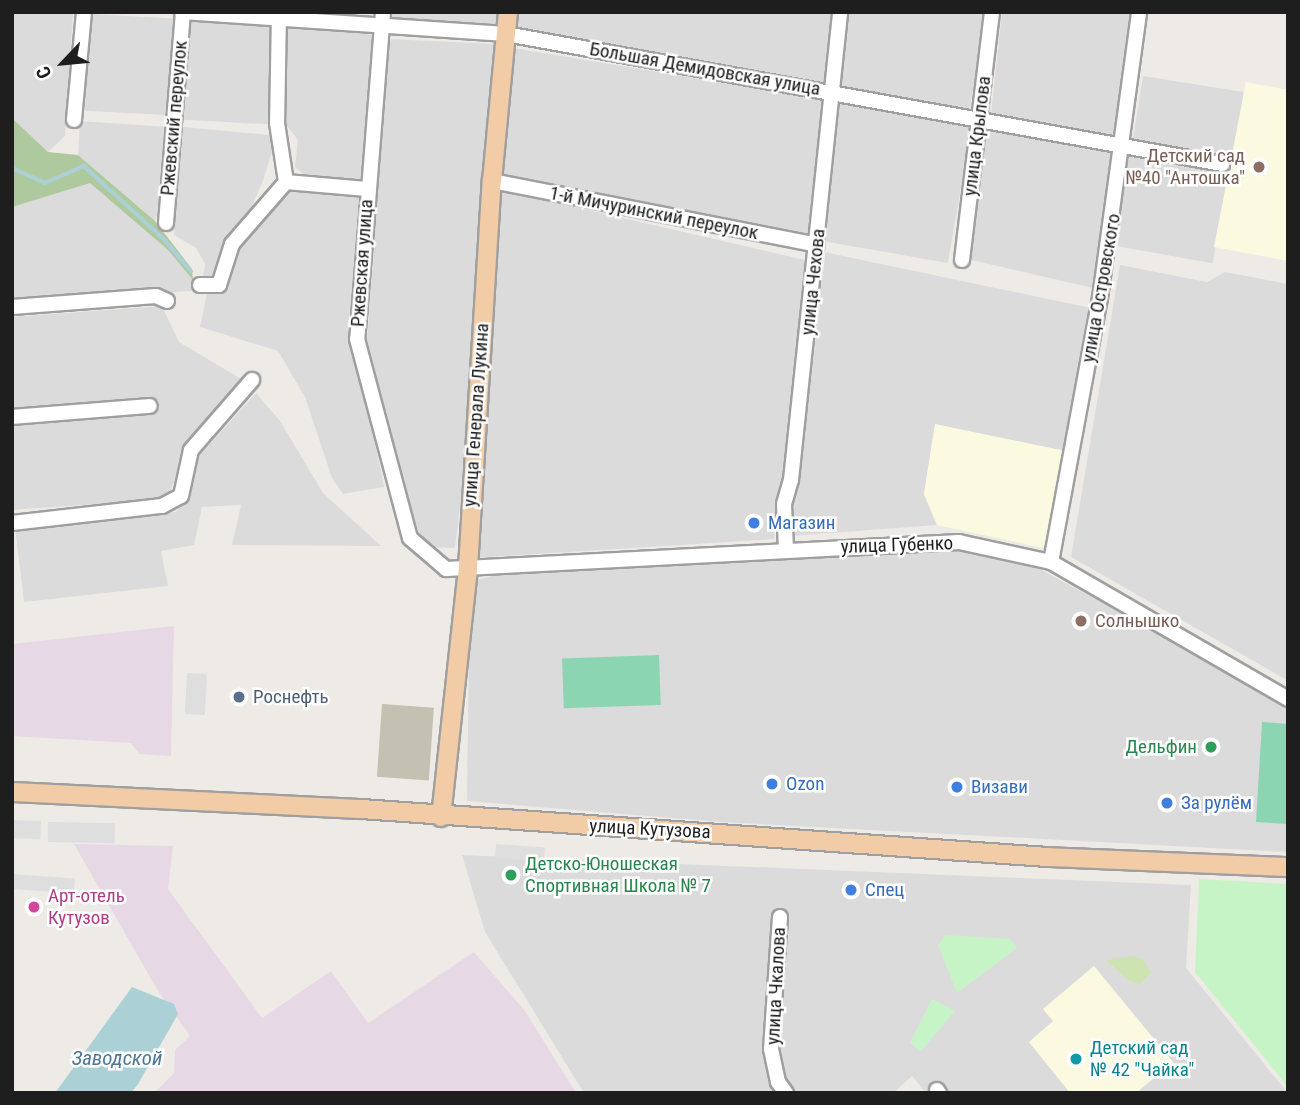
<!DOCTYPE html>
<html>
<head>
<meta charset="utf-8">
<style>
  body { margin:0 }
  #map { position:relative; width:1300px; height:1105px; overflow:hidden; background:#eeebe6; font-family:"Roboto Condensed",sans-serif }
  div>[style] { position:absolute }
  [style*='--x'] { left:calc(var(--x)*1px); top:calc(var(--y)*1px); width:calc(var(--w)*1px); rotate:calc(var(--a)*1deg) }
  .residential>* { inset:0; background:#dcdbdc; transform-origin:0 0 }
  .industrial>* { inset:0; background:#e7d8e5 }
  .education>* { inset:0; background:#fcf9e1 }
  .construction>* { inset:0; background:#c2c1b2; transform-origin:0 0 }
  .grass>* { inset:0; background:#cde3b1 }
  .forest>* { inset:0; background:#afc99f }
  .park>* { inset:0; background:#c7f4c7 }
  .pitch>* { inset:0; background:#8cd5b3; transform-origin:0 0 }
  .parking>* { inset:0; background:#dedede; transform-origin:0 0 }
  .water>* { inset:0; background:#abd1d7 }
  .stream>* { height:3.5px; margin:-1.75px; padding:0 1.75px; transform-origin:1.75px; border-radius:1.75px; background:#abd1d7 }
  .roads { filter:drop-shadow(2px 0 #9f9f9f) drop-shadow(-2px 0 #9f9f9f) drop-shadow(0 2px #9f9f9f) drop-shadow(0 -2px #9f9f9f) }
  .minor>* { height:14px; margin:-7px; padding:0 7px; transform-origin:7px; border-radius:7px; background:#fff }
  .major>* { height:18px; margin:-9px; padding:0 9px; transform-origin:9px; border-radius:9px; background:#f2cca7 }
  .dots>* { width:19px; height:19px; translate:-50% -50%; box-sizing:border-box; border:4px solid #fff; border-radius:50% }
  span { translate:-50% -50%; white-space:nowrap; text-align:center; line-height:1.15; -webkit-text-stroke:5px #fff; paint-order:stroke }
  .street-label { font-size:19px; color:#1e1e1e }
  .education-label { font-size:19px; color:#785e54 }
  .right { translate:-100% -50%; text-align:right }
  .left { translate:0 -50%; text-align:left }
  .shop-label { font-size:19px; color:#366cbe }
  .service-label { font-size:19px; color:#4e5e75 }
  .leisure-label { font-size:19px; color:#27864d }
  .hotel-label { font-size:19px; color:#b23c85 }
  .culture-label { font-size:19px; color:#0d838f }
  .water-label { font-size:21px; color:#4e7895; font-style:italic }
  .frame { position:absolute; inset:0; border:14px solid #1e1e1e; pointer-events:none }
  .north { position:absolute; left:28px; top:28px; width:70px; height:70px; -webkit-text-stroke:5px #fff; paint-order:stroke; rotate:244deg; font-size:19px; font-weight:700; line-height:28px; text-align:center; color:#1e1e1e }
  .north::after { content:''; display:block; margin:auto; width:24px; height:32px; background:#1e1e1e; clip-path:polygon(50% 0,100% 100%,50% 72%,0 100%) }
</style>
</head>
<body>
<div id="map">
  <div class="residential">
    <i style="clip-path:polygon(12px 12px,73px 13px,65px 136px,48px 152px,12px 118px)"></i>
    <i style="clip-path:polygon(385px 12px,499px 12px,498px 29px,384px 21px)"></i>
    <i style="clip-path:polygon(518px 12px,834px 12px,827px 87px,517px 33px)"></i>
    <i style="clip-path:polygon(848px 12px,986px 12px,969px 112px,838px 86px)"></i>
    <i style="clip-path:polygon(1002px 12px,1133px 12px,1113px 141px,991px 114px)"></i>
    <i style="left:90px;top:14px;width:84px;height:97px;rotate:3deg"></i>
    <i style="left:189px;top:21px;width:85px;height:99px;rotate:3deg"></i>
    <i style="clip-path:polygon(288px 27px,376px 35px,364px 180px,305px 176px,295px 167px,298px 140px,283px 121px)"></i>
    <i style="clip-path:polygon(388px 39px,495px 44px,482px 322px,455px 548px,422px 547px,408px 533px,367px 342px)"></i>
    <i style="clip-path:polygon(513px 48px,824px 99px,811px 242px,503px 174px)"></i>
    <i style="left:1143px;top:76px;width:102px;height:68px;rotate:9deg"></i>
    <i style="left:835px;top:102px;width:139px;height:139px;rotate:10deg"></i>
    <i style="clip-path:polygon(80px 121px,168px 127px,165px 187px,155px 221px,78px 155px)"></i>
    <i style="clip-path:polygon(985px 126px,1114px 153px,1093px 288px,971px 260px)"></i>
    <i style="clip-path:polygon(183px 127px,269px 135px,275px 141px,263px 181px,217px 284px,202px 282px,205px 264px,196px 248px,174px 235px)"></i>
    <i style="left:1129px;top:156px;width:101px;height:91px;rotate:10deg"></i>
    <i style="clip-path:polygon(90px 182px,168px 250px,193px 280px,191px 291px,12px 304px,12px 207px)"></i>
    <i style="clip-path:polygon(284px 190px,364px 197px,349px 319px,384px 487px,343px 494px,332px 478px,305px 397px,278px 351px,200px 327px,208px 289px)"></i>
    <i style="clip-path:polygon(501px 190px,805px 260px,791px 437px,774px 539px,472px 558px)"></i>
    <i style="clip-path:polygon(824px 252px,1091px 308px,1065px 451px,935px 425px,924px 494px,937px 525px,790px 536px)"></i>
    <i style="clip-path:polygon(1120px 265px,1207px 282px,1225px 272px,1288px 284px,1287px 680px,1071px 557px)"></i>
    <i style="clip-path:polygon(162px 306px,179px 342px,243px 380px,188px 447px,167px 499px,12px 510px,12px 423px,155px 413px,159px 400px,12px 408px,12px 317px)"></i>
    <i style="clip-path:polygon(256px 393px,280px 421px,323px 493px,381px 546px,232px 545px,241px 505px,202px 507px,194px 545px,161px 551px,168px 586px,24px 602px,15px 527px,176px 512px,187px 500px,194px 462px)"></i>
    <i style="clip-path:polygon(955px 544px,1016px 556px,1288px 704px,1288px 852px,721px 822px,467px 801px,470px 582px,521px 568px)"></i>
    <i style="clip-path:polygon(462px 855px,1191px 885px,1186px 968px,1288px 1093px,926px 1093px,912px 1076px,893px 1093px,584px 1093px,485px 932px)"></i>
  </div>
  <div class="industrial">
    <i style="clip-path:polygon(174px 626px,171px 756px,139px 754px,131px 743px,12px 736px,12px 644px)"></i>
    <i style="clip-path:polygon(74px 844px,173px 846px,168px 889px,262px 1018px,331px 971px,368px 1023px,474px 952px,525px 1011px,576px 1093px,154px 1093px,174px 1073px,175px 1050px,190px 1036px,158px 991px)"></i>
  </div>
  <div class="education">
    <i style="clip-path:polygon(1246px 82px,1288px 90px,1288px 261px,1214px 247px)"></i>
    <i style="clip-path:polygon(935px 424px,1065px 451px,1048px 549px,937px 525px,924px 494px)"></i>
    <i style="clip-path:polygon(1094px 966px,1173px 1062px,1136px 1093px,1070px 1093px,1029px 1042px,1053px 1021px,1043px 1009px)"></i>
  </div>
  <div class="construction">
    <i style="left:382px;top:704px;width:52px;height:73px;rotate:4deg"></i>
  </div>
  <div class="grass">
    <i style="clip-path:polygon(1133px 956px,1143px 959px,1151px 973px,1140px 984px,1129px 981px,1106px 960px)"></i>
  </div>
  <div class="forest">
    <i style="clip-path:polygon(12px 118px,48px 152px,78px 155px,155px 221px,192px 269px,193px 280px,168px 250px,90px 183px,12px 207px)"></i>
  </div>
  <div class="park">
    <i style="clip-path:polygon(1199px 879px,1288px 884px,1288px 1087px,1195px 972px)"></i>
    <i style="clip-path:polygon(946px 935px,1010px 939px,1017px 948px,957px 993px,938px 945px)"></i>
    <i style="clip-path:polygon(932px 999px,955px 1011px,921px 1051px,910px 1043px)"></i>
  </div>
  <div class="pitch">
    <i style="left:659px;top:655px;width:50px;height:97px;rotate:88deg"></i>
    <i style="clip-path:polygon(1262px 722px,1288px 724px,1288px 824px,1256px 822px)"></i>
  </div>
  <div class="parking">
    <i style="left:207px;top:674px;width:41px;height:20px;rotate:93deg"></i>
    <i style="left:12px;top:820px;width:29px;height:18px;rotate:2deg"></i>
    <i style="left:48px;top:822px;width:67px;height:20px;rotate:1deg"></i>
    <i style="left:496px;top:844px;width:49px;height:14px;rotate:4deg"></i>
    <i style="left:12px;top:874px;width:63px;height:15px;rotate:4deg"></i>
  </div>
  <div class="water">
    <i style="clip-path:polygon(132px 987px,174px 1004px,178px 1014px,138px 1084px,131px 1093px,55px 1093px)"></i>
  </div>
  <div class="stream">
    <i style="--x:12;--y:168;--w:36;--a:24"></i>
    <i style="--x:45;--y:183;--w:43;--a:-23.6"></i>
    <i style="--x:84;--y:166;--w:108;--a:42.4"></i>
    <i style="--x:164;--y:239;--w:42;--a:49.8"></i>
  </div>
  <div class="roads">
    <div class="minor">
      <i style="--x:182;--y:12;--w:325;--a:3.9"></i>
      <i style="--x:506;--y:34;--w:728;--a:10.29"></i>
      <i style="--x:279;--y:12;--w:111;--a:91"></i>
      <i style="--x:277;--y:123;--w:60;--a:81.3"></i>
      <i style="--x:383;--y:12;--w:328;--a:94.5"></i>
      <i style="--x:357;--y:339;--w:206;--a:75.1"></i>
      <i style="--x:410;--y:538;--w:48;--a:40.7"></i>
      <i style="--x:446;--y:569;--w:514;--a:-3.01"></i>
      <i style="--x:959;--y:542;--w:94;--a:12.3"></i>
      <i style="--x:1051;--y:562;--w:274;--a:30"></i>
      <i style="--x:74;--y:120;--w:108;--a:-84.7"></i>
      <i style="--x:492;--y:181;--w:331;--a:11.1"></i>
      <i style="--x:166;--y:223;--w:212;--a:-85.4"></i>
      <i style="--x:962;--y:260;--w:250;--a:-83.1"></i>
      <i style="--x:200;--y:285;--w:19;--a:0"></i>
      <i style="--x:219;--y:285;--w:43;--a:-72.4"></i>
      <i style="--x:232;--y:244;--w:82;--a:-48.9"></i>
      <i style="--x:286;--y:182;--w:81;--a:4.9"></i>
      <i style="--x:12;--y:307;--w:144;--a:-4.4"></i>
      <i style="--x:156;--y:296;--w:12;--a:24"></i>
      <i style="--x:12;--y:417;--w:138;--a:-4.6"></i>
      <i style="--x:12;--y:523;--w:151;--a:-6.5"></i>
      <i style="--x:162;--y:506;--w:21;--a:-28"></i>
      <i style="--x:181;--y:496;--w:47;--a:-77.7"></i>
      <i style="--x:191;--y:450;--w:93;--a:-48.9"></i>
      <i style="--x:786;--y:550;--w:46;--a:-92.5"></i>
      <i style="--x:784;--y:504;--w:25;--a:-74"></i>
      <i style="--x:791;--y:480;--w:471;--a:-84"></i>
      <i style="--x:1051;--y:562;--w:269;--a:-79.5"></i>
      <i style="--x:1100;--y:298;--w:289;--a:-82.2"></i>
      <i style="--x:780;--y:917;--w:132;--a:93.9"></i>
      <i style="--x:771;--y:1049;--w:34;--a:78"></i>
      <i style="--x:778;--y:1082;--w:14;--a:54"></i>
      <i style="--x:937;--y:1090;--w:4;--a:56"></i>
    </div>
    <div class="major">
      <i style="--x:12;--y:792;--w:349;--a:2.8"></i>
      <i style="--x:361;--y:809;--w:688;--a:4"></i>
      <i style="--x:1047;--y:857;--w:241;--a:2.4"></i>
      <i style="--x:441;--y:817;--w:250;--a:-83.8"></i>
      <i style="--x:468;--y:568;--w:388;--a:-86.5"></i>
      <i style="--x:492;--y:181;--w:170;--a:-84.6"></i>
    </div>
  </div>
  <div class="dots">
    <i style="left:1259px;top:167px;background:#8d6e63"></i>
    <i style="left:754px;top:523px;background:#3f7fe0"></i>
    <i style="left:1081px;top:621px;background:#8d6e63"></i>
    <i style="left:239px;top:697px;background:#5c6f8a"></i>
    <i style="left:1211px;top:747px;background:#2e9e5b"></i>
    <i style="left:772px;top:784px;background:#3f7fe0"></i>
    <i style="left:957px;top:787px;background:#3f7fe0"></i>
    <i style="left:1167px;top:803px;background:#3f7fe0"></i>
    <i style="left:511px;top:875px;background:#2e9e5b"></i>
    <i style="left:851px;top:890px;background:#3f7fe0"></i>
    <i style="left:34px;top:907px;background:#d1479c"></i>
    <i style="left:1076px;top:1059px;background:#0f9aa8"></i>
  </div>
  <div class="street-label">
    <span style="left:705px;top:69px;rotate:10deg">Большая Демидовская улица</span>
    <span style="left:174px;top:118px;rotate:-85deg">Ржевский переулок</span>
    <span style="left:977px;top:136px;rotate:-83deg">улица Крылова</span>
    <span style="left:654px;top:213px;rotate:11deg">1-й Мичуринский переулок</span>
    <span style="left:362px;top:263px;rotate:-86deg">Ржевская улица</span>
    <span style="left:813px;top:282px;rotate:-84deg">улица Чехова</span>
    <span style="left:1101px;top:288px;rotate:-80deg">улица Островского</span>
    <span style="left:476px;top:415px;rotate:-86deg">улица Генерала Лукина</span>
    <span style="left:897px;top:545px;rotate:-2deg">улица Губенко</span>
    <span style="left:650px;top:829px;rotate:3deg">улица Кутузова</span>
    <span style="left:776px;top:986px;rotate:-87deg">улица Чкалова</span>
  </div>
  <div class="education-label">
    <span class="right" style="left:1245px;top:167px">Детский сад<br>№40 "Антошка"</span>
    <span class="left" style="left:1095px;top:621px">Солнышко</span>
  </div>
  <div class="shop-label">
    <span class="left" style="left:768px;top:523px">Магазин</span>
    <span class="left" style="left:786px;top:784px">Ozon</span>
    <span class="left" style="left:971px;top:787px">Визави</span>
    <span class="left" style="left:1181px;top:803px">За рулём</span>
    <span class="left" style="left:865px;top:890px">Спец</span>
  </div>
  <div class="service-label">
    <span class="left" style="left:253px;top:697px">Роснефть</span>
  </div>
  <div class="leisure-label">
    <span class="right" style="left:1197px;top:747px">Дельфин</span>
    <span class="left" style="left:525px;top:875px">Детско-Юношеская<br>Спортивная Школа № 7</span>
  </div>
  <div class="hotel-label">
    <span class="left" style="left:48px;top:907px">Арт-отель<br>Кутузов</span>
  </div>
  <div class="culture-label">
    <span class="left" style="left:1090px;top:1059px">Детский сад<br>№ 42 "Чайка"</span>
  </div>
  <div class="water-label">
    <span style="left:117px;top:1058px">Заводской</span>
  </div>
  <div class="frame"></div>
  <div class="north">С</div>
</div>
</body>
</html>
